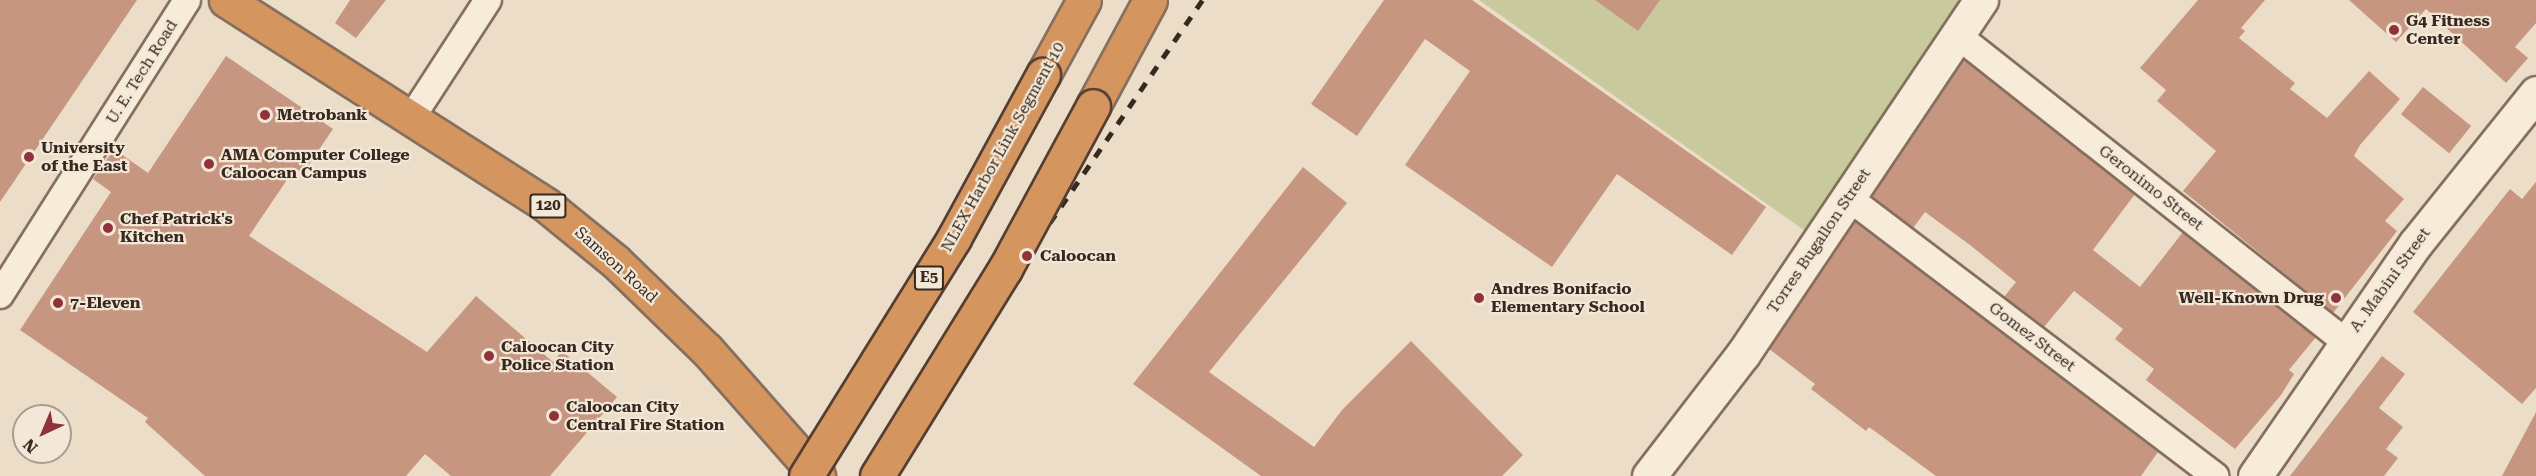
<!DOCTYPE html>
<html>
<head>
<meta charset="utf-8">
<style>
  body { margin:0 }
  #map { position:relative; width:2536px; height:476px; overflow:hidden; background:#ebddc7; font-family:"Roboto Serif",serif }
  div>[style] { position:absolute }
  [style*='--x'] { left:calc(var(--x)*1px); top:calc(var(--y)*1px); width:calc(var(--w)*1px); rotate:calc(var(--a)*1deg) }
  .green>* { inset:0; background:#c8c99c }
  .building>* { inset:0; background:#c79680; transform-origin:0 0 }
  .roads { filter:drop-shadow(2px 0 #866f5e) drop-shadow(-2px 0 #866f5e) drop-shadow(0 2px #866f5e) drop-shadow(0 -2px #866f5e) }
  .street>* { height:26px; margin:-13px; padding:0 13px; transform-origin:13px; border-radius:13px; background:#f7ebda }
  .secondary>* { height:33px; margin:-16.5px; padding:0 16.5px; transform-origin:16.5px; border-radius:16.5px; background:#f7ebda }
  .highway>* { height:33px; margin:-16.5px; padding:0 16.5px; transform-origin:16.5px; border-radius:16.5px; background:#d4955f }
  .rail>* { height:4.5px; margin-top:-2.25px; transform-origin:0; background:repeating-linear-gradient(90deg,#372920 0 10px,transparent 0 20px) }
  .bridges { filter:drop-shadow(2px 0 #543e32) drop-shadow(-2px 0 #543e32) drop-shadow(0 2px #543e32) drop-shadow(0 -2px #543e32) }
  .highway-bridge>* { height:33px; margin:-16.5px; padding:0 16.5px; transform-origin:16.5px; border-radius:16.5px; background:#d4955f }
  .dots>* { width:16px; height:16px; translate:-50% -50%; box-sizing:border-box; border:3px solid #f3e8d7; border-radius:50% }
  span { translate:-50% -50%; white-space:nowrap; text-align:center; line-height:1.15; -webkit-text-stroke:4.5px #f3e8d7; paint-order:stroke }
  .shield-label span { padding:2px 4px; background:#f3e8d7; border:2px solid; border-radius:4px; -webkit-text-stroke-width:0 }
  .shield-label { font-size:15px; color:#372920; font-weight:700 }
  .poi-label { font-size:16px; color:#372920; font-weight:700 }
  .left { translate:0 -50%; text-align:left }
  .right { translate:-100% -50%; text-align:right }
  .street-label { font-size:16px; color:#372920 }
  .north { position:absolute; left:12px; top:404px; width:60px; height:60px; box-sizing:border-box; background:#f3e8d7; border:2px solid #a89c8e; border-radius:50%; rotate:224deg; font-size:16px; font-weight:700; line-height:24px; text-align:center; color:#372920 }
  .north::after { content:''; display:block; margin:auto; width:21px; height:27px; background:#90323c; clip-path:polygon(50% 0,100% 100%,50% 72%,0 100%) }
</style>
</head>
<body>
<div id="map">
  <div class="green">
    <i style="clip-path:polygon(1479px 0,1967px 0,1808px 233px)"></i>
  </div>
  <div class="building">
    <i style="clip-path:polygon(0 0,137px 0,0 202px)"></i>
    <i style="clip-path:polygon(350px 0,386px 0,356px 38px,335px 23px)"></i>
    <i style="clip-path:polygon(1384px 0,1472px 0,1766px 207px,1732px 255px,1617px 174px,1552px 267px,1405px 165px,1470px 71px,1425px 39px,1357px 136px,1311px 104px)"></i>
    <i style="clip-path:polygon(1595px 0,1660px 0,1638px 31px)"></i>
    <i style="clip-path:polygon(2198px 0,2265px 0,2241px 28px,2245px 31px,2239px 38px,2295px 83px,2290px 89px,2327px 118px,2369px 71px,2400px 99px,2360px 145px,2354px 156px,2404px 199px,2385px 221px,2397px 231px,2333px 313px,2183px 191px,2216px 151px,2157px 101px,2166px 90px,2140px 68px)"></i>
    <i style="clip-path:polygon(2349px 0,2536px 0,2536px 23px,2515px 47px,2528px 58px,2506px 83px,2426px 9px,2396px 42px)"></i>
    <i style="clip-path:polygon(226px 56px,333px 129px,303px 173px,295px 168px,249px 236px,427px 352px,476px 296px,553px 362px,562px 351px,617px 397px,550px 476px,451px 476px,425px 454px,406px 476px,205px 476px,145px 422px,148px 418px,20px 330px,111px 192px,93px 179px,114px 149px,148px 173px)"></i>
    <i style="clip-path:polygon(1964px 59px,2135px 194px,2093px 250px,2140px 287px,2183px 232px,2316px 337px,2289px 370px,2294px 374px,2281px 395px,2235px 449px,2146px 380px,2154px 369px,2115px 339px,2123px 329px,2074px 291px,2044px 327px,2004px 297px,2016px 282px,1970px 245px,1925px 212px,1913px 228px,1872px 196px)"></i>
    <i style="left:2423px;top:87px;width:62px;height:35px;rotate:39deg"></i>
    <i style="clip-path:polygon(1303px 167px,1347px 203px,1209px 372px,1314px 447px,1342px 410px,1411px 341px,1523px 455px,1502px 476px,1261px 476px,1133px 384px)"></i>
    <i style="clip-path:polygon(2536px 182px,2536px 388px,2522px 404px,2413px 312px,2510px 189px,2522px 199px)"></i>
    <i style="clip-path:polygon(1855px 221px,2158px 452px,2141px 476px,1936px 476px,1869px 427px,1866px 431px,1811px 389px,1815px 384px,1769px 349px)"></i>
    <i style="clip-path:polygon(2382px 356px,2405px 374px,2379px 408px,2403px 427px,2386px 449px,2398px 458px,2384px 476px,2290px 476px)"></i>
    <i style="clip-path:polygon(2536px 412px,2536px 476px,2502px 476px)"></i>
  </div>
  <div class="roads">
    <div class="street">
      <i style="--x:1957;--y:35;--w:494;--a:38.3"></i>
      <i style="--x:410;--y:120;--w:143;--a:-57"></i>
      <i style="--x:1849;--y:198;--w:460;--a:37.2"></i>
      <i style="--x:0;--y:295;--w:349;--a:-57.6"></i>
    </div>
    <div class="secondary">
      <i style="--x:1649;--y:476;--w:154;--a:-52.4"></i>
      <i style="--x:1743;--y:354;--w:427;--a:-56.1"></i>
      <i style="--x:2255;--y:476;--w:283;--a:-55.4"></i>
      <i style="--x:2416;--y:243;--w:192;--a:-51.3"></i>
    </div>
    <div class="highway">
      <i style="--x:226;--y:0;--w:380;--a:32.6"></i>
      <i style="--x:546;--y:205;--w:89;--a:39.1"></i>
      <i style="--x:615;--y:261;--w:128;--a:44.1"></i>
      <i style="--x:707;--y:350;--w:168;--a:48.6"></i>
      <i style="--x:1043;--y:75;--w:85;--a:-61.3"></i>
      <i style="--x:1093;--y:106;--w:120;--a:-61.7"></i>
    </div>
  </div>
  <div class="rail">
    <i style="--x:863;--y:476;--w:274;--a:-53.3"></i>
    <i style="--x:1027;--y:256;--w:310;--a:-55.6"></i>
  </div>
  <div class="bridges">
    <div class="highway-bridge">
      <i style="--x:806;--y:476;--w:280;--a:-58.1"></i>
      <i style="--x:954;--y:238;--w:186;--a:-61.4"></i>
      <i style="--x:877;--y:476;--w:243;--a:-58.3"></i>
      <i style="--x:1005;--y:269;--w:185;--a:-61.6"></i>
    </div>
  </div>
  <div class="dots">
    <i style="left:2394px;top:30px;background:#90323c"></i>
    <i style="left:265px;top:115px;background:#90323c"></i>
    <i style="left:29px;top:157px;background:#90323c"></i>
    <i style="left:209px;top:164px;background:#90323c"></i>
    <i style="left:108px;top:228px;background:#90323c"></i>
    <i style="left:1027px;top:256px;background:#90323c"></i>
    <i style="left:1479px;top:298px;background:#90323c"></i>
    <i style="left:2336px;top:298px;background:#90323c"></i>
    <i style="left:58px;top:303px;background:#90323c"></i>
    <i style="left:489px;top:356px;background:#90323c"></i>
    <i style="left:554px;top:416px;background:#90323c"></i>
  </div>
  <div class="shield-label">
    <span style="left:548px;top:206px">120</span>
    <span style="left:929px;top:278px">E5</span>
  </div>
  <div class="poi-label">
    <span class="left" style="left:2406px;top:30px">G4 Fitness<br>Center</span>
    <span class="left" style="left:277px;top:115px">Metrobank</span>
    <span class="left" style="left:41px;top:157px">University<br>of the East</span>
    <span class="left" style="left:221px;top:164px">AMA Computer College<br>Caloocan Campus</span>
    <span class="left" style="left:120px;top:228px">Chef Patrick's<br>Kitchen</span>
    <span class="left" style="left:1040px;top:256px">Caloocan</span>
    <span class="left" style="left:1491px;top:298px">Andres Bonifacio<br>Elementary School</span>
    <span class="right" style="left:2324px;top:298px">Well-Known Drug</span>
    <span class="left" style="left:70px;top:303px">7-Eleven</span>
    <span class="left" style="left:501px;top:356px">Caloocan City<br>Police Station</span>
    <span class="left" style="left:566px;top:416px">Caloocan City<br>Central Fire Station</span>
  </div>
  <div class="street-label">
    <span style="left:142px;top:72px;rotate:-58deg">U. E. Tech Road</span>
    <span style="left:1003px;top:147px;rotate:-61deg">NLEX Harbor Link Segment 10</span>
    <span style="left:2151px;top:188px;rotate:38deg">Geronimo Street</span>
    <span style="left:1819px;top:241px;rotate:-56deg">Torres Bugallon Street</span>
    <span style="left:616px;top:265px;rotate:42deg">Samson Road</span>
    <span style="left:2390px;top:280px;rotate:-54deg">A. Mabini Street</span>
    <span style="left:2032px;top:337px;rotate:37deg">Gomez Street</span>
  </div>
  <div class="north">N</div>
</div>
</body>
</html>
